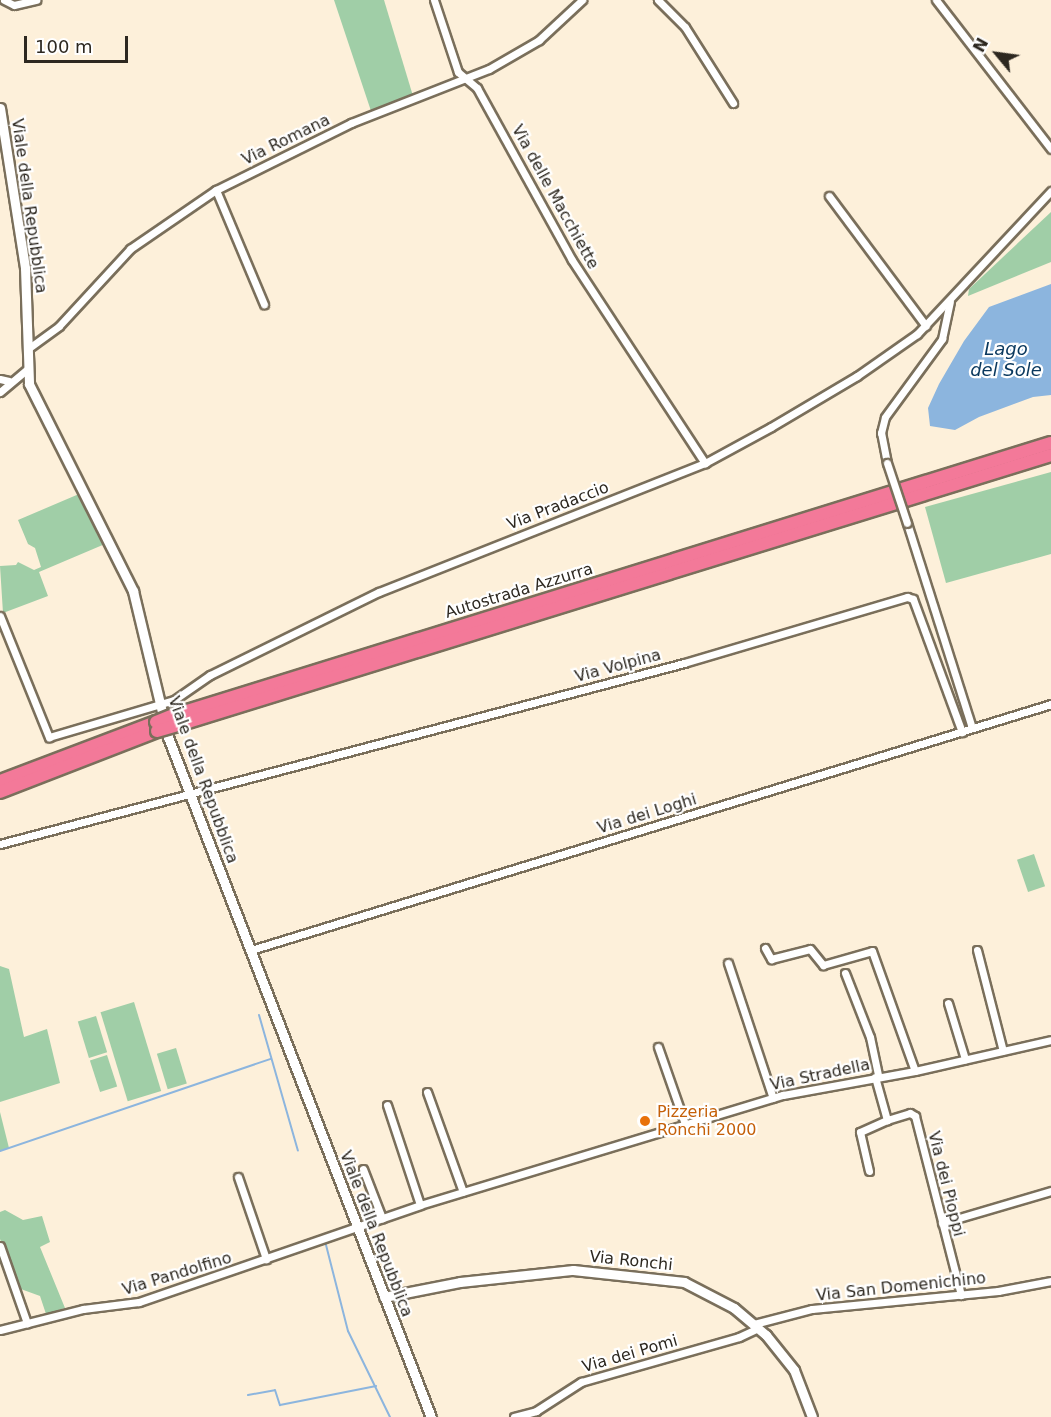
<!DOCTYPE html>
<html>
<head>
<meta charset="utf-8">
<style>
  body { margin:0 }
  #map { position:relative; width:1051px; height:1417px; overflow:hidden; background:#fdf0da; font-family:"DejaVu Sans",sans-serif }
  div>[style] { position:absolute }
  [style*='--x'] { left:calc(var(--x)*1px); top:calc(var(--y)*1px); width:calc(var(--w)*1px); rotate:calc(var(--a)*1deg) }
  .green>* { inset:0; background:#a0cea7; transform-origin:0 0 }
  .water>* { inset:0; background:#8cb5de }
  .stream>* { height:2px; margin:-1px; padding:0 1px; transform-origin:1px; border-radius:1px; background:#8cb5de }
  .roads { filter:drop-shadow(2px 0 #7a6f5b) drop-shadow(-2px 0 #7a6f5b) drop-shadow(0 2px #7a6f5b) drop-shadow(0 -2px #7a6f5b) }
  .street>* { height:7px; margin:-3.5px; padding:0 3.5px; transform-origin:3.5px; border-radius:3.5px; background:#fff }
  .secondary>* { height:9px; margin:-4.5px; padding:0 4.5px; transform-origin:4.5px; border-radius:4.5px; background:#fff }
  .highway>* { height:12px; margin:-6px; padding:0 6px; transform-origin:6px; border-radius:6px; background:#f37999 }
  .bridges { filter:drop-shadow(2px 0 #7a6f5b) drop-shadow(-2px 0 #7a6f5b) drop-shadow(0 2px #7a6f5b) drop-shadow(0 -2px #7a6f5b) }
  .street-bridge>* { height:7px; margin:-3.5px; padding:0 3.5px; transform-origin:3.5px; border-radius:3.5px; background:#fff }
  .highway-bridge>* { height:12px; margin:-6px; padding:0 6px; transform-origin:6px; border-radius:6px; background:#f37999 }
  .dots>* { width:16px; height:16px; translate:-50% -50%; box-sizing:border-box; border:3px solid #fff; border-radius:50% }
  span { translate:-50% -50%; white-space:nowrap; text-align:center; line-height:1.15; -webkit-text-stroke:4.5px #fff; paint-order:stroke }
  .street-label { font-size:16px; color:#2d2820 }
  .food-label { font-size:16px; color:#c56008 }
  .left { translate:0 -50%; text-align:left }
  .water-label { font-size:18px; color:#08375d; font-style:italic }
  .north { position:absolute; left:967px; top:24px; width:60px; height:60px; -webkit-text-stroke:4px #fff; paint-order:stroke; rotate:299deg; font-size:16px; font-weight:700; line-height:24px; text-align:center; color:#2d2820 }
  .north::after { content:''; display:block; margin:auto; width:21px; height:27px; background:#2d2820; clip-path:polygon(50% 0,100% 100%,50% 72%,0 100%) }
  .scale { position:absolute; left:24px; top:36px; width:104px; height:27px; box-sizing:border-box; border:3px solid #2d2820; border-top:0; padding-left:8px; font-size:18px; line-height:21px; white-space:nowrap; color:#2d2820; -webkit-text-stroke:4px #fff; paint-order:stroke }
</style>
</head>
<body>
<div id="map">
  <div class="green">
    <i style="clip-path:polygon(334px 0,384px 0,413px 96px,371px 111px)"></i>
    <i style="clip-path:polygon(1051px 212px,1051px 262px,968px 296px,969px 289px)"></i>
    <i style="clip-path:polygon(1051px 472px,1051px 554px,946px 583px,925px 507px)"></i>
    <i style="clip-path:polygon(79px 494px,105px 544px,39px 572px,48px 596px,3px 613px,0 566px,16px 565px,18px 562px,34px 570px,41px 567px,35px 548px,28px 544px,18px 520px)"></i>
    <i style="left:1034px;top:854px;width:34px;height:18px;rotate:71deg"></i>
    <i style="clip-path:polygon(0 966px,9px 969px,24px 1037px,47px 1029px,60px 1083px,0 1102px)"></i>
    <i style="left:134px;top:1002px;width:93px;height:35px;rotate:73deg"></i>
    <i style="left:96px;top:1016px;width:38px;height:19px;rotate:73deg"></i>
    <i style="left:176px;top:1048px;width:37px;height:20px;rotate:73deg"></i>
    <i style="left:107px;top:1055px;width:33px;height:18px;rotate:72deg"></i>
    <i style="clip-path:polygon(0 1112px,9px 1148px,0 1151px)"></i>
    <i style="clip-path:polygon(5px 1210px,23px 1220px,42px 1216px,50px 1242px,40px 1247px,65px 1308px,46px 1314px,40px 1296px,18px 1288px,0 1239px,0 1212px)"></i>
  </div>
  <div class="water">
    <i style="clip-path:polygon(1051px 284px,1051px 395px,1033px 397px,979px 417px,955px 430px,930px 426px,928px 408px,939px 384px,964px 341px,989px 307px)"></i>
  </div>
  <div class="stream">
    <i style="--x:259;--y:1015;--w:141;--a:74"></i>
    <i style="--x:0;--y:1151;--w:286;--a:-18.8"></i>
    <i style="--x:325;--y:1241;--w:93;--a:75.7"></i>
    <i style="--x:348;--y:1331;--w:96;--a:64"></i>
    <i style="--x:248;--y:1395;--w:27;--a:-10"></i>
    <i style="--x:275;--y:1390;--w:16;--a:72"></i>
    <i style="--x:280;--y:1405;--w:98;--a:-11.2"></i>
  </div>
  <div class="roads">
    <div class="street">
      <i style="--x:4;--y:0;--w:11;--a:27"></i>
      <i style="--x:14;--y:5;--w:23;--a:-13"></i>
      <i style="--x:434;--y:0;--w:76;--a:71.6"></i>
      <i style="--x:458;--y:72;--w:25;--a:40"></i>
      <i style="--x:477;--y:88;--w:196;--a:61.1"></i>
      <i style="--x:572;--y:260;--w:243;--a:56.8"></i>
      <i style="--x:658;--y:0;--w:38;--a:45"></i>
      <i style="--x:685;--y:27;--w:90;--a:57.7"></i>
      <i style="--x:936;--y:0;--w:188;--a:52.3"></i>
      <i style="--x:216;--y:190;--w:124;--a:67.2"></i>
      <i style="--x:829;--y:196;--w:162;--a:53.3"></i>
      <i style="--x:29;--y:348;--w:37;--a:-36"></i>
      <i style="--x:59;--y:326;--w:105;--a:-47.3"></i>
      <i style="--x:130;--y:249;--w:104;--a:-34.5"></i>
      <i style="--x:216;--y:190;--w:151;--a:-26.4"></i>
      <i style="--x:351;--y:123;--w:148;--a:-21.4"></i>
      <i style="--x:489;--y:69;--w:58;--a:-30.1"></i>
      <i style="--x:539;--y:40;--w:59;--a:-42.9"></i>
      <i style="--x:0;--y:379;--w:9;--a:13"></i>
      <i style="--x:0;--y:392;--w:35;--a:-40"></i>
      <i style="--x:887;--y:463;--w:31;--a:-101"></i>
      <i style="--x:881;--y:433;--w:16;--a:-76"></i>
      <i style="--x:885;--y:417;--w:97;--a:-53.8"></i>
      <i style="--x:942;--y:339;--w:38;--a:-78"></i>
      <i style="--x:907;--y:523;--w:215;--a:72.4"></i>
      <i style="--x:0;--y:616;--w:131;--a:68"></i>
      <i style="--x:49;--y:737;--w:130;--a:-16.5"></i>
      <i style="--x:174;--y:700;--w:44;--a:-34.8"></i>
      <i style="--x:210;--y:675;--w:188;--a:-26.2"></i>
      <i style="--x:379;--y:592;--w:351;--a:-21.6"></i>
      <i style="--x:705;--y:463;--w:75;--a:-28.6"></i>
      <i style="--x:771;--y:427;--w:100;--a:-30.7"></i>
      <i style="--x:857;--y:376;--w:73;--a:-35"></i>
      <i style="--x:917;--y:334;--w:196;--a:-46.9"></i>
      <i style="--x:0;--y:844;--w:708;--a:-14.82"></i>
      <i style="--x:684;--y:663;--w:233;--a:-16.5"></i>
      <i style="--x:907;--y:597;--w:6;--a:18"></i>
      <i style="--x:913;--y:599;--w:142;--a:69.8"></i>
      <i style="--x:765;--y:948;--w:13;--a:61"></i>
      <i style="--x:771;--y:959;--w:40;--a:-14.4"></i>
      <i style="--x:810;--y:949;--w:21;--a:51"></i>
      <i style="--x:823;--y:965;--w:51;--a:-15.9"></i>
      <i style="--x:872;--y:951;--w:127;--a:70.3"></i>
      <i style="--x:251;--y:950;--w:837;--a:-17.09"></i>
      <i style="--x:977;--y:950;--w:104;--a:75.6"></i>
      <i style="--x:728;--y:963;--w:142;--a:71.6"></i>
      <i style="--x:845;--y:973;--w:69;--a:68.7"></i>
      <i style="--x:870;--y:1037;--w:40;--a:78"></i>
      <i style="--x:948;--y:1003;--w:59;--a:73.1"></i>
      <i style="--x:658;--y:1047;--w:82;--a:70.7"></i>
      <i style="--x:875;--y:1077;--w:45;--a:74.4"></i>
      <i style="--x:887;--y:1120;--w:24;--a:-17"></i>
      <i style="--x:910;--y:1113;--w:6;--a:31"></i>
      <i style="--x:915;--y:1116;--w:185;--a:75.6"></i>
      <i style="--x:427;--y:1092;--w:106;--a:70.2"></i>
      <i style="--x:387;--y:1105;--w:105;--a:71.7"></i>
      <i style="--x:363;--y:1169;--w:53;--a:68.8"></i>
      <i style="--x:869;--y:1171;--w:40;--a:-103"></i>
      <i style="--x:860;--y:1132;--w:30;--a:-24"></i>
      <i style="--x:238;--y:1177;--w:87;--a:71.1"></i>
      <i style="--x:942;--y:1223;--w:114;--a:-16.4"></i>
      <i style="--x:0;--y:1246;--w:82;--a:70.7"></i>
      <i style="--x:754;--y:1324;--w:60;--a:-14.5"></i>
      <i style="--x:812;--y:1309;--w:187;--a:-5.5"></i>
      <i style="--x:998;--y:1291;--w:54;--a:-10.7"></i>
      <i style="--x:0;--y:1330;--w:86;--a:-14.2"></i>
      <i style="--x:83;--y:1309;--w:56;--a:-7.1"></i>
      <i style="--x:139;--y:1302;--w:297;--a:-19"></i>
      <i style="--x:420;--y:1205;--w:379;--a:-16.9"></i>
      <i style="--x:783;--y:1095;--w:134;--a:-10.3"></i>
      <i style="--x:915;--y:1071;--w:139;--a:-12.8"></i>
      <i style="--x:514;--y:1417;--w:23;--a:-15"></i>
      <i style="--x:536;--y:1411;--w:54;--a:-32.8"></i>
      <i style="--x:581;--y:1382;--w:164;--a:-15.9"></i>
      <i style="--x:739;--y:1337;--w:21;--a:-25"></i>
    </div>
    <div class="secondary">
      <i style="--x:0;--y:108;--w:162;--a:81.1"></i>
      <i style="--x:25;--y:268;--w:116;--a:88"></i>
      <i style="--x:29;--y:384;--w:232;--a:63.3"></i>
      <i style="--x:133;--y:591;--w:150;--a:76.5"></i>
      <i style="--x:168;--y:737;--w:729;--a:68.86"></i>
      <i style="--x:384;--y:1297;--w:77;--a:-11.2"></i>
      <i style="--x:460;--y:1282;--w:114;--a:-6.1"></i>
      <i style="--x:573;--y:1270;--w:112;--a:6.2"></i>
      <i style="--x:684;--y:1282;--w:56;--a:27.5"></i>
      <i style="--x:734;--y:1308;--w:42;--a:40.2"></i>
      <i style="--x:766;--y:1335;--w:45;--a:51.3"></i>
      <i style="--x:794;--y:1370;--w:50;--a:69"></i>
    </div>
    <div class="highway">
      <i style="--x:171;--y:716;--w:921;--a:-17.24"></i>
      <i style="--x:175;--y:726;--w:917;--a:-17.19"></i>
      <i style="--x:0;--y:781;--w:167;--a:-20.7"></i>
      <i style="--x:0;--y:792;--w:168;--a:-21.2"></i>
    </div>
  </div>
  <div class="bridges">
    <div class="street-bridge">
      <i style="--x:887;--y:463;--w:63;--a:71.6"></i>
    </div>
    <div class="highway-bridge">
      <i style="--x:156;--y:722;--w:16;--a:-22"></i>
      <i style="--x:157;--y:731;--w:19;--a:-16"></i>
    </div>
  </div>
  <div class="dots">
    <i style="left:645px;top:1121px;background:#e8710a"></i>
  </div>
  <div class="street-label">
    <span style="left:286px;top:140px;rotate:-26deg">Via Romana</span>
    <span style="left:555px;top:197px;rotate:61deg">Via delle Macchiette</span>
    <span style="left:29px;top:206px;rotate:82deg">Viale della Repubblica</span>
    <span style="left:558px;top:506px;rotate:-21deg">Via Pradaccio</span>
    <span style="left:519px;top:591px;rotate:-17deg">Autostrada Azzurra</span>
    <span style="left:618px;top:666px;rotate:-15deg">Via Volpina</span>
    <span style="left:203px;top:780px;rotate:70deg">Viale della Repubblica</span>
    <span style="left:647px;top:814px;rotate:-17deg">Via dei Loghi</span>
    <span style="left:820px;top:1075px;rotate:-12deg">Via Stradella</span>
    <span style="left:946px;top:1184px;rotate:76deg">Via dei Pioppi</span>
    <span style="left:376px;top:1234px;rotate:69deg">Viale della Repubblica</span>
    <span style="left:631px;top:1261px;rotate:6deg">Via Ronchi</span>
    <span style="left:177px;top:1274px;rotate:-17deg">Via Pandolfino</span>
    <span style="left:901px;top:1287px;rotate:-6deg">Via San Domenichino</span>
    <span style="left:630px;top:1354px;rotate:-16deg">Via dei Pomi</span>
  </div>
  <div class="food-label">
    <span class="left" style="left:657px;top:1121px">Pizzeria<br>Ronchi 2000</span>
  </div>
  <div class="water-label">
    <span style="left:1006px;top:360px">Lago<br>del Sole</span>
  </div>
  <div class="north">N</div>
  <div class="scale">100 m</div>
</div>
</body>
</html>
